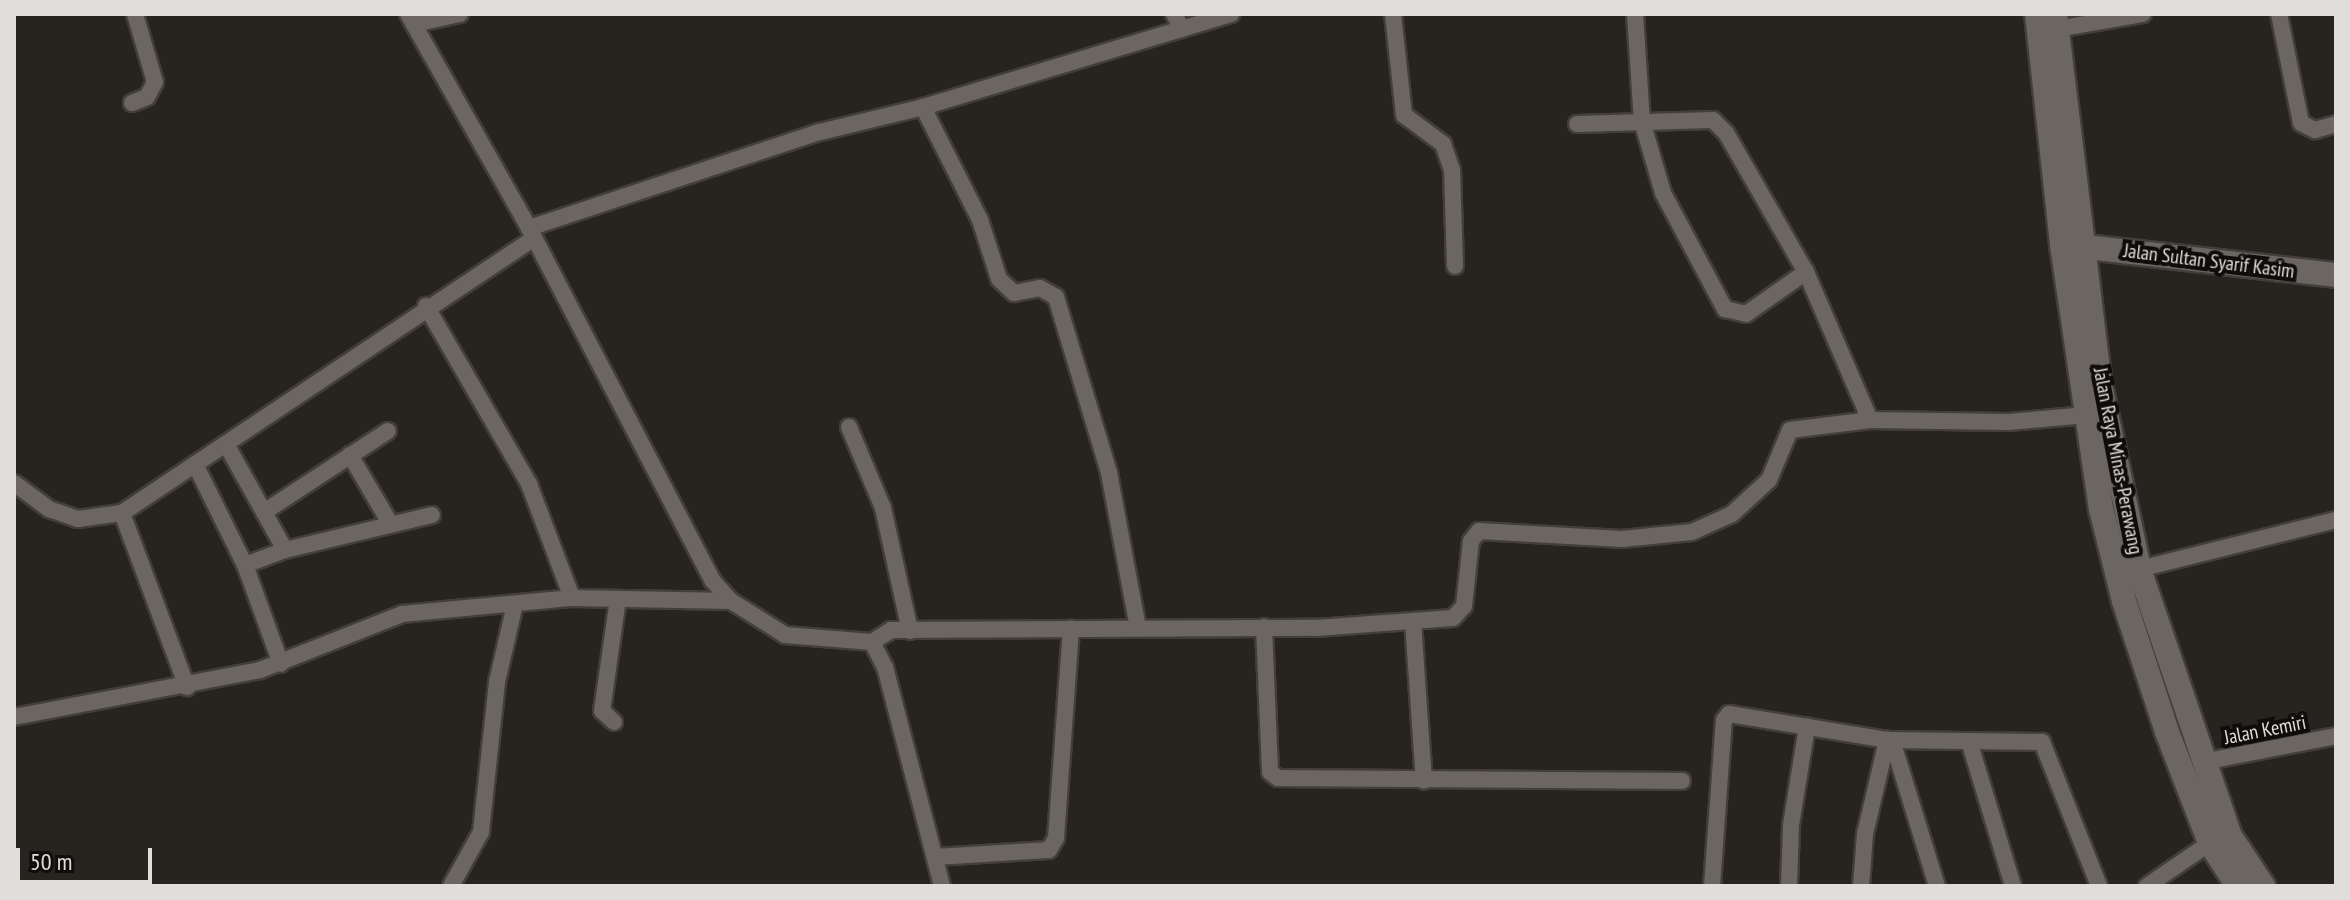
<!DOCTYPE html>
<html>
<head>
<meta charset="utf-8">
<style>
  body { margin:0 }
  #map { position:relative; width:2350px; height:900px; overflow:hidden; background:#27231f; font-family:"PT Sans Narrow",sans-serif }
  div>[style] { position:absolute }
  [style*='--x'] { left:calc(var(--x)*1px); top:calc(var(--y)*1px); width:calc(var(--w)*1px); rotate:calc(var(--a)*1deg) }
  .roads { filter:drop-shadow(2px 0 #423e3b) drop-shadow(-2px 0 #423e3b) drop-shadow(0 2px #423e3b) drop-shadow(0 -2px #423e3b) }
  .minor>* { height:16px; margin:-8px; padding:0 8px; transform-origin:8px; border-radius:8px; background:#6b6662 }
  .secondary>* { height:24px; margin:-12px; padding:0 12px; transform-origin:12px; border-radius:12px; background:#6b6662 }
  span { translate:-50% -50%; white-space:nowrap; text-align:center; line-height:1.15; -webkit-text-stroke:8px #0f0d0b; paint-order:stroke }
  .street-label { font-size:20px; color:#e0ddda }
  .frame { position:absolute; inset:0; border:16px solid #e0ddda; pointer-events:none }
  .scale { position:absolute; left:16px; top:848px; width:136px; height:36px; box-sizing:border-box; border:4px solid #e0ddda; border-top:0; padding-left:10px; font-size:24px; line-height:28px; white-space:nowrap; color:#e0ddda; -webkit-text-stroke:6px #0f0d0b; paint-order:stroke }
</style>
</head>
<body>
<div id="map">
  <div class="roads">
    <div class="minor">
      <i style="--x:408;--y:14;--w:246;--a:60.5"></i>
      <i style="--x:529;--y:228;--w:397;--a:62.5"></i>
      <i style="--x:712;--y:580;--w:28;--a:48"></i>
      <i style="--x:731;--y:601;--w:64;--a:32.2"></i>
      <i style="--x:785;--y:635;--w:87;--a:4.6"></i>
      <i style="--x:872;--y:642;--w:28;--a:63"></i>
      <i style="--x:885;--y:667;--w:226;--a:75.4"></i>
      <i style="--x:1174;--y:14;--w:17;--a:62"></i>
      <i style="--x:1393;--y:14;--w:102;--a:83.8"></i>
      <i style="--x:1404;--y:115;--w:49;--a:36.6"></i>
      <i style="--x:1443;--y:144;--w:28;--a:71"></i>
      <i style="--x:1452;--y:170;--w:96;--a:88.2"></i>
      <i style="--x:1635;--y:14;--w:107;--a:86.3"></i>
      <i style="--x:1642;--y:121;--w:75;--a:73.7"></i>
      <i style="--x:1663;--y:193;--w:132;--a:61.9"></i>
      <i style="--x:1725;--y:309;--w:22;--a:13"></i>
      <i style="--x:1746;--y:314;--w:73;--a:-35"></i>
      <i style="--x:1806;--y:272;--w:161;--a:66.6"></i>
      <i style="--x:2279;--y:14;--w:111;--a:78.6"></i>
      <i style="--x:2301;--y:123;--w:16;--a:27"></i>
      <i style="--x:2315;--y:130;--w:22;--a:-16"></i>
      <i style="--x:414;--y:24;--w:47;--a:-12.3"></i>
      <i style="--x:2057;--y:29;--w:87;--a:-9.9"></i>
      <i style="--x:132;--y:103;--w:16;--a:-22"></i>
      <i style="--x:147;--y:97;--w:17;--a:-62"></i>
      <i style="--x:155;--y:82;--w:71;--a:-106.4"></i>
      <i style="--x:923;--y:107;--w:127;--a:63.2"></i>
      <i style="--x:980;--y:220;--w:62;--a:72.1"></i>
      <i style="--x:999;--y:279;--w:21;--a:43"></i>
      <i style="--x:1014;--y:293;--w:26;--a:-11"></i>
      <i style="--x:1040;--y:288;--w:18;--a:29"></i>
      <i style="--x:1056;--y:297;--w:184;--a:73.2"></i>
      <i style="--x:1109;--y:473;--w:158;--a:79.4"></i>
      <i style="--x:1577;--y:124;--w:136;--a:-1.7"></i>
      <i style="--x:1713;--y:120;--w:18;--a:45"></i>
      <i style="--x:1726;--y:133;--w:160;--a:60.1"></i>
      <i style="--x:529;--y:228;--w:306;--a:-18.3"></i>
      <i style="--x:820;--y:132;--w:106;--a:-13.6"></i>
      <i style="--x:923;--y:107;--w:322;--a:-16.8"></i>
      <i style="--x:426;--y:306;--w:206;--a:59.9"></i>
      <i style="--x:529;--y:484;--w:122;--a:69.3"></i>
      <i style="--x:849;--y:427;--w:88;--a:67.2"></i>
      <i style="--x:883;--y:508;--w:126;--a:77.6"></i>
      <i style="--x:226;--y:444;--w:121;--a:60.9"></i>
      <i style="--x:350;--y:455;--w:81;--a:59.6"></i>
      <i style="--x:195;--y:464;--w:113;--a:63.7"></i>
      <i style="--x:245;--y:565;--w:105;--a:70"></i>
      <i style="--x:14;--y:483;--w:44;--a:36.6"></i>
      <i style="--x:49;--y:509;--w:31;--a:19"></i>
      <i style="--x:78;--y:519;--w:44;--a:-7.8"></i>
      <i style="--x:122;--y:513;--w:495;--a:-33.7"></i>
      <i style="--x:264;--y:512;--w:148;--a:-33.2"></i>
      <i style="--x:122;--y:513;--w:186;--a:69.5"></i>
      <i style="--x:245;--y:565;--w:43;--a:-20.6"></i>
      <i style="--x:285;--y:550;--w:151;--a:-13.4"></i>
      <i style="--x:2139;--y:569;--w:203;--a:-14"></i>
      <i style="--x:1413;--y:621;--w:160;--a:86.1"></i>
      <i style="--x:1264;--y:627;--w:145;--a:87.6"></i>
      <i style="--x:1270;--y:772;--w:10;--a:37"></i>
      <i style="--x:1278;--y:778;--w:404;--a:0.4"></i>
      <i style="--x:872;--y:642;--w:22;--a:-32"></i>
      <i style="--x:891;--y:630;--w:426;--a:-0.3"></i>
      <i style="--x:1317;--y:628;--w:136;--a:-4.2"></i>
      <i style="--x:1453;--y:618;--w:16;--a:-47"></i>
      <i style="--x:1464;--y:606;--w:65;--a:-83.9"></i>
      <i style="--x:1471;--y:541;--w:13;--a:-51"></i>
      <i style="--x:1479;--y:531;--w:143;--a:3.2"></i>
      <i style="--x:1622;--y:539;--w:70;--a:-5.7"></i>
      <i style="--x:1692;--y:532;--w:44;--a:-24.2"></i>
      <i style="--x:1732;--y:514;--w:50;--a:-42.6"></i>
      <i style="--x:1769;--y:480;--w:54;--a:-67.2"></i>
      <i style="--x:1790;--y:430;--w:81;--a:-7.1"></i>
      <i style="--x:1870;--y:420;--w:139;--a:0.8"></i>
      <i style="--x:2009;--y:422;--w:78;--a:-5.1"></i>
      <i style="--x:14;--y:717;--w:250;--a:-10.8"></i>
      <i style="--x:260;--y:670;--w:153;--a:-21.5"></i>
      <i style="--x:402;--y:614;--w:171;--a:-5.4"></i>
      <i style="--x:572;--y:598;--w:159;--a:1.1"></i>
      <i style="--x:614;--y:722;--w:16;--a:-137"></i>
      <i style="--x:602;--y:711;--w:113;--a:-81.9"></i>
      <i style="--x:1892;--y:740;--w:153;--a:72.9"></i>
      <i style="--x:1969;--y:741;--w:152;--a:73.1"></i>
      <i style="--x:2202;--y:762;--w:136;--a:-11"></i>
      <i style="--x:935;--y:857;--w:114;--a:-3.5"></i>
      <i style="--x:1049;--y:850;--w:14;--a:-60"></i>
      <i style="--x:1056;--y:838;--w:210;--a:-85.9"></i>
      <i style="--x:451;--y:886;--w:62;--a:-60.9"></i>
      <i style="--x:481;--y:832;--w:151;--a:-83.9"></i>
      <i style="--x:497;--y:682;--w:80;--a:-77"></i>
      <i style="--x:1712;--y:886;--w:166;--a:-85.9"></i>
      <i style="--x:1724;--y:720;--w:8;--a:-50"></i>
      <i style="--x:1729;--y:714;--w:160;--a:9.3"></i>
      <i style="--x:1887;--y:740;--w:155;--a:0.7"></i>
      <i style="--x:2042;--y:742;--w:155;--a:68.4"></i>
      <i style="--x:1789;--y:886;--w:61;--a:-88.1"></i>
      <i style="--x:1791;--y:825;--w:100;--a:-80.8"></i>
      <i style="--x:1861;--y:886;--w:52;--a:-85.6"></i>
      <i style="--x:1865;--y:834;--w:97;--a:-76.8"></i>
      <i style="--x:2147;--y:886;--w:76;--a:-34.3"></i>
    </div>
    <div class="secondary">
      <i style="--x:2037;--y:14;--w:232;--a:83.8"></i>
      <i style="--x:2062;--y:245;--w:267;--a:81.6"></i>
      <i style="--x:2101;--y:509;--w:95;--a:76"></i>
      <i style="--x:2124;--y:601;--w:138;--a:71.8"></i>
      <i style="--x:2167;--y:732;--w:119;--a:68.8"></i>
      <i style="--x:2210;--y:843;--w:51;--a:56.9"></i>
      <i style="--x:2055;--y:14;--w:374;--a:83.1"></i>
      <i style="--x:2100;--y:385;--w:188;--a:78"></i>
      <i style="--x:2139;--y:569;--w:282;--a:71.2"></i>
      <i style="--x:2230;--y:836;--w:60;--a:56.6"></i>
      <i style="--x:2068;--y:245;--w:270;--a:6.4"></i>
    </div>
  </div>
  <div class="street-label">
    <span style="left:2209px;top:261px;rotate:7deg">Jalan Sultan Syarif Kasim</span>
    <span style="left:2118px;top:461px;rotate:79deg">Jalan Raya Minas-Perawang</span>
    <span style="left:2265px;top:730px;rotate:-11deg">Jalan Kemiri</span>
  </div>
  <div class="frame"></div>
  <div class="scale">50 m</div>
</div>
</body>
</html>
